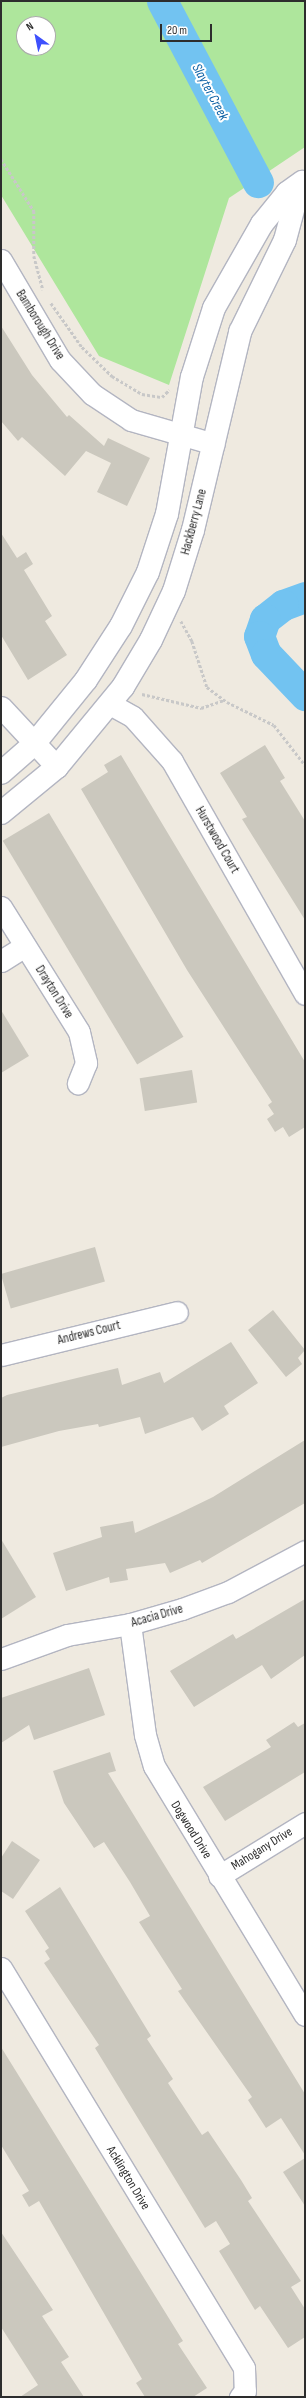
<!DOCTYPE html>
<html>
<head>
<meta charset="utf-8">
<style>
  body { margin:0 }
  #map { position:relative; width:306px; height:2398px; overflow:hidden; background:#efeae0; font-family:"Sofia Sans Condensed",sans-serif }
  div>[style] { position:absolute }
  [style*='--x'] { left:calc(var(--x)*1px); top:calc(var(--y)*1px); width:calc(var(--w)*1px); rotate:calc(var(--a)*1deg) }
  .green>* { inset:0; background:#aee69c }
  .river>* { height:31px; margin:-15.5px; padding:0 15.5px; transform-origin:15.5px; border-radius:15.5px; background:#72c3f1 }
  .building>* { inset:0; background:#cbc8be; transform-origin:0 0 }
  .path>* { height:2.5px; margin-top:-1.25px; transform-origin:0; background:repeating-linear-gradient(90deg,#c8c8c8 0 3px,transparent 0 5px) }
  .roads { filter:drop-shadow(1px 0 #b3b5c1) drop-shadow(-1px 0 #b3b5c1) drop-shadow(0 1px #b3b5c1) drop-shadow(0 -1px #b3b5c1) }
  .street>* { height:21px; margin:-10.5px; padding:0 10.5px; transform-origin:10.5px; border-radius:10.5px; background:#fff }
  .secondary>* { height:22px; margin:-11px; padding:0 11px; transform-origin:11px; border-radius:11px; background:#fff }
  span { translate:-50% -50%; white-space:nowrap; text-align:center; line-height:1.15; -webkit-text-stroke:4px #fff; paint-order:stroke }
  .street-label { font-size:13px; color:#2d2d2d }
  .water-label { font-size:14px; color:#0b60a4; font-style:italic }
  .frame { position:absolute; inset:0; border:2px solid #2d2d2d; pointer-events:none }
  .north { position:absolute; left:16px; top:16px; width:40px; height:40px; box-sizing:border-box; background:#fff; border:1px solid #ababab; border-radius:50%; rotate:327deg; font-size:11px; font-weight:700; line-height:16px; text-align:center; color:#2d2d2d }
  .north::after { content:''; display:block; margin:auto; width:14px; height:18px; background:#3e50fd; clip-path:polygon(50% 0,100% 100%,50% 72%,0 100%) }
  .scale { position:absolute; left:160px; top:24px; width:52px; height:18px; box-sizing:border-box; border:2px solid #2d2d2d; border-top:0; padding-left:5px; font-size:12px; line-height:14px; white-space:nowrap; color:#2d2d2d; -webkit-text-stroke:3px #fff; paint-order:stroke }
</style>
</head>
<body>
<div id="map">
  <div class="green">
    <i style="clip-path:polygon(evenodd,1px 1px,305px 1px,305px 147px,229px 198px,169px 385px,99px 356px,1px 195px,1px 1px,24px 24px,48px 24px,48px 48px,24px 48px,24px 24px)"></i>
  </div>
  <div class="river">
    <i style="--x:162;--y:1;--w:205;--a:62.1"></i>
    <i style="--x:305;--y:597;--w:23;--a:160"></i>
    <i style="--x:283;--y:605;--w:23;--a:142"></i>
    <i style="--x:265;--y:619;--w:18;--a:109"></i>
    <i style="--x:259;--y:636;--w:19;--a:69"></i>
    <i style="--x:266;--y:654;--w:57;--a:46.4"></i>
  </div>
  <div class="building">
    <i style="clip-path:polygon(1px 326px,32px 375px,67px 417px,69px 415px,104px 446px,108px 438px,150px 458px,127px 506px,97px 492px,111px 463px,86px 451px,65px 476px,22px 437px,18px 441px,1px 421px)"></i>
    <i style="clip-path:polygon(1px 533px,17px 558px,26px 552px,33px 564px,24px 570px,52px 616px,45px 621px,67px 655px,28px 680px,1px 635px)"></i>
    <i style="clip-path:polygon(265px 745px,285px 778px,280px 781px,305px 821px,305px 920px,242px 819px,247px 817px,220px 773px)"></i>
    <i style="clip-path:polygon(121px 755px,305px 1062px,305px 1127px,289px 1137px,283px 1127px,275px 1132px,267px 1119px,274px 1114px,268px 1105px,272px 1102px,187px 970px,81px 789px,108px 772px,104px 765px)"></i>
    <i style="left:49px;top:813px;width:261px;height:54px;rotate:59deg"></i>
    <i style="clip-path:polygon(1px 1010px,29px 1056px,1px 1073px)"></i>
    <i style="left:192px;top:1070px;width:33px;height:53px;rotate:81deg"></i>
    <i style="left:95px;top:1247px;width:36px;height:98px;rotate:74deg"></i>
    <i style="clip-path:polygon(273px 1310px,305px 1350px,298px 1358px,302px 1364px,286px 1377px,248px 1330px)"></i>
    <i style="clip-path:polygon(231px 1342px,258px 1383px,224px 1406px,229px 1414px,202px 1431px,193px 1417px,145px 1434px,140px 1417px,99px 1427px,98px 1424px,59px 1431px,1px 1447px,1px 1398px,7px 1395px,118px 1368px,122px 1385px,160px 1372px,164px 1383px)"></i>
    <i style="clip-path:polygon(305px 1440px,305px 1503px,202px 1563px,200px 1560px,170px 1573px,165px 1563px,126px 1569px,128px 1580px,110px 1583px,109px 1577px,66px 1591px,53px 1553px,102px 1537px,100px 1527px,133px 1521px,135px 1533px,178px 1514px,213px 1497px)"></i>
    <i style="clip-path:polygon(1px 1539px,36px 1597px,1px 1619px)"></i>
    <i style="clip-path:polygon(305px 1599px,305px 1655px,271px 1679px,262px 1665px,194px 1707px,170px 1671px,233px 1634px,236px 1639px)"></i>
    <i style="clip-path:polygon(89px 1668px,105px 1715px,34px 1740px,29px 1725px,1px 1743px,1px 1698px)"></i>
    <i style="clip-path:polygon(294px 1722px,298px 1727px,305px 1723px,305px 1772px,225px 1821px,203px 1787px,271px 1747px,266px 1740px)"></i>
    <i style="clip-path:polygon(110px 1752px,116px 1771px,108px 1773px,305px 2094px,305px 2155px,281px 2118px,266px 2128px,248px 2100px,252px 2097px,178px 1991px,182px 1989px,139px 1922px,150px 1916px,130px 1882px,104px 1842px,94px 1848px,64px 1803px,53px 1771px)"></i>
    <i style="clip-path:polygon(12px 1841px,40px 1860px,13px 1899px,1px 1891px,1px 1858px)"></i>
    <i style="clip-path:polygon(60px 1887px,151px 2036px,147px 2039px,173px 2079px,168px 2083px,202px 2135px,208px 2131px,241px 2180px,252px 2198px,248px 2201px,301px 2281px,291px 2287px,305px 2309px,305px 2337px,288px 2348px,260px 2306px,255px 2310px,219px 2251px,230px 2244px,216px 2221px,205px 2228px,95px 2048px,99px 2045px,44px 1963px,50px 1959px,45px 1951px,49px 1948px,25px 1911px)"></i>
    <i style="clip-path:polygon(1px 2047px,183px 2341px,178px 2344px,207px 2388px,193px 2397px,145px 2397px,136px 2383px,142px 2379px,39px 2201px,29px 2207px,22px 2195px,29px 2191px,1px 2145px)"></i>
    <i style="clip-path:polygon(305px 2158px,305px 2206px,283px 2172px)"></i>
    <i style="clip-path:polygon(1px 2232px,53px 2310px,42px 2316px,69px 2357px,61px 2362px,84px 2397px,20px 2397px,38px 2385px,1px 2327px)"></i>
  </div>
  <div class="path">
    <i style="--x:1;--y:159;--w:62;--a:57.6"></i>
    <i style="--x:34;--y:211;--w:45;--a:90"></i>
    <i style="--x:34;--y:256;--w:35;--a:75"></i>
    <i style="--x:51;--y:303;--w:54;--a:54.8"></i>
    <i style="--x:82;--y:347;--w:42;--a:44"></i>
    <i style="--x:112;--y:376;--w:35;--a:31"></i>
    <i style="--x:142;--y:394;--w:20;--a:9"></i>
    <i style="--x:162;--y:397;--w:10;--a:-45"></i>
    <i style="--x:181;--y:621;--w:23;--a:61"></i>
    <i style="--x:192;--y:641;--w:48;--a:71.9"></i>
    <i style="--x:207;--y:687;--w:25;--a:37"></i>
    <i style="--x:227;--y:702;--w:52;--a:26.1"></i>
    <i style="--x:274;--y:725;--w:51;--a:52.2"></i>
    <i style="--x:142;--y:694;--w:61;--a:13.3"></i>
    <i style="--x:201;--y:708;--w:24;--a:-19"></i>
  </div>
  <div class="roads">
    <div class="street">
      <i style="--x:1;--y:260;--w:116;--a:59.5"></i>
      <i style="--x:60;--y:360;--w:47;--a:46.7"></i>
      <i style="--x:92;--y:394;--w:47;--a:33.7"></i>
      <i style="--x:131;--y:420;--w:86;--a:16.1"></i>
      <i style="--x:110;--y:704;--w:26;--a:29"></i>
      <i style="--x:133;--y:717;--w:59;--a:48.4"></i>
      <i style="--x:172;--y:761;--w:268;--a:60.3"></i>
      <i style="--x:1;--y:707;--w:82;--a:47"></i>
      <i style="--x:1;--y:907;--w:147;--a:58"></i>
      <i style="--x:79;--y:1032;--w:32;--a:77"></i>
      <i style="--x:86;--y:1063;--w:22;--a:112"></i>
      <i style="--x:1;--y:961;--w:28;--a:-32"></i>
      <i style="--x:1;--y:1355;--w:181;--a:-13.7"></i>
      <i style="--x:130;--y:1624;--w:112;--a:82.3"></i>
      <i style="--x:145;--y:1735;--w:32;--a:74"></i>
      <i style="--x:154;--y:1766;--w:291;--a:58.8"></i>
      <i style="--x:1;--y:1659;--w:70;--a:-20"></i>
      <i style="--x:67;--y:1635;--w:64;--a:-9.9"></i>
      <i style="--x:130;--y:1624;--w:54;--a:-16.1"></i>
      <i style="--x:182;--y:1609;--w:49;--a:-20.3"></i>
      <i style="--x:228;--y:1592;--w:87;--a:-28"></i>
      <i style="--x:219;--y:1876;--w:101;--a:-31.6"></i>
      <i style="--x:1;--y:1968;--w:468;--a:58.7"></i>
      <i style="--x:244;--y:2368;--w:23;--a:88"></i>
      <i style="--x:245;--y:2391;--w:8;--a:130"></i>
    </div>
    <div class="secondary">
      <i style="--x:1;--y:773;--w:44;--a:-41.3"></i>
      <i style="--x:34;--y:744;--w:82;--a:-50.9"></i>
      <i style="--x:86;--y:680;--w:64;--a:-57.1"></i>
      <i style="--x:121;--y:626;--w:60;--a:-63.4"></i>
      <i style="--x:148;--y:572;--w:61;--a:-71.9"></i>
      <i style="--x:167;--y:514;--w:139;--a:-79.7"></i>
      <i style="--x:192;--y:377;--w:72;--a:-72.3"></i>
      <i style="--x:214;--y:308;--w:97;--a:-60.3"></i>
      <i style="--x:262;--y:224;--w:40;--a:-51"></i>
      <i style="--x:287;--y:193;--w:19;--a:-36"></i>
      <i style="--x:1;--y:813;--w:72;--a:-39.4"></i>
      <i style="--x:57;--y:767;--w:104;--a:-50.5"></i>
      <i style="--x:123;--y:687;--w:55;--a:-59.2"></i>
      <i style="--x:151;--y:640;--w:54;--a:-64.9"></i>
      <i style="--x:174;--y:591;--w:64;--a:-72.7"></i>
      <i style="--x:193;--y:530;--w:204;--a:-76.6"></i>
      <i style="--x:240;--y:332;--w:102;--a:-63.9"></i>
      <i style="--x:285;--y:240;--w:38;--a:-75"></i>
      <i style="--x:295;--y:203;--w:20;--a:-60"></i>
    </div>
  </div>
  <div class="street-label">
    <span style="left:40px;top:325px;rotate:58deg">Bamborough Drive</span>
    <span style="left:194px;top:522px;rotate:-75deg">Hackberry Lane</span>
    <span style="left:217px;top:840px;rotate:60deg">Hurstwood Court</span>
    <span style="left:54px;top:992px;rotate:58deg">Drayton Drive</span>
    <span style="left:89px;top:1333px;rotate:-14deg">Andrews Court</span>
    <span style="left:157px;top:1616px;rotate:-16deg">Acacia Drive</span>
    <span style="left:191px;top:1830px;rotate:58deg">Dogwood Drive</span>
    <span style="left:262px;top:1849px;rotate:-32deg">Mahogany Drive</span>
    <span style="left:128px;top:2178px;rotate:59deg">Acklington Drive</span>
  </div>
  <div class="water-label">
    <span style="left:210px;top:92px;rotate:62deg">Slayter Creek</span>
  </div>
  <div class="frame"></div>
  <div class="north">N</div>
  <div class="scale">20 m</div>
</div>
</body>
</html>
